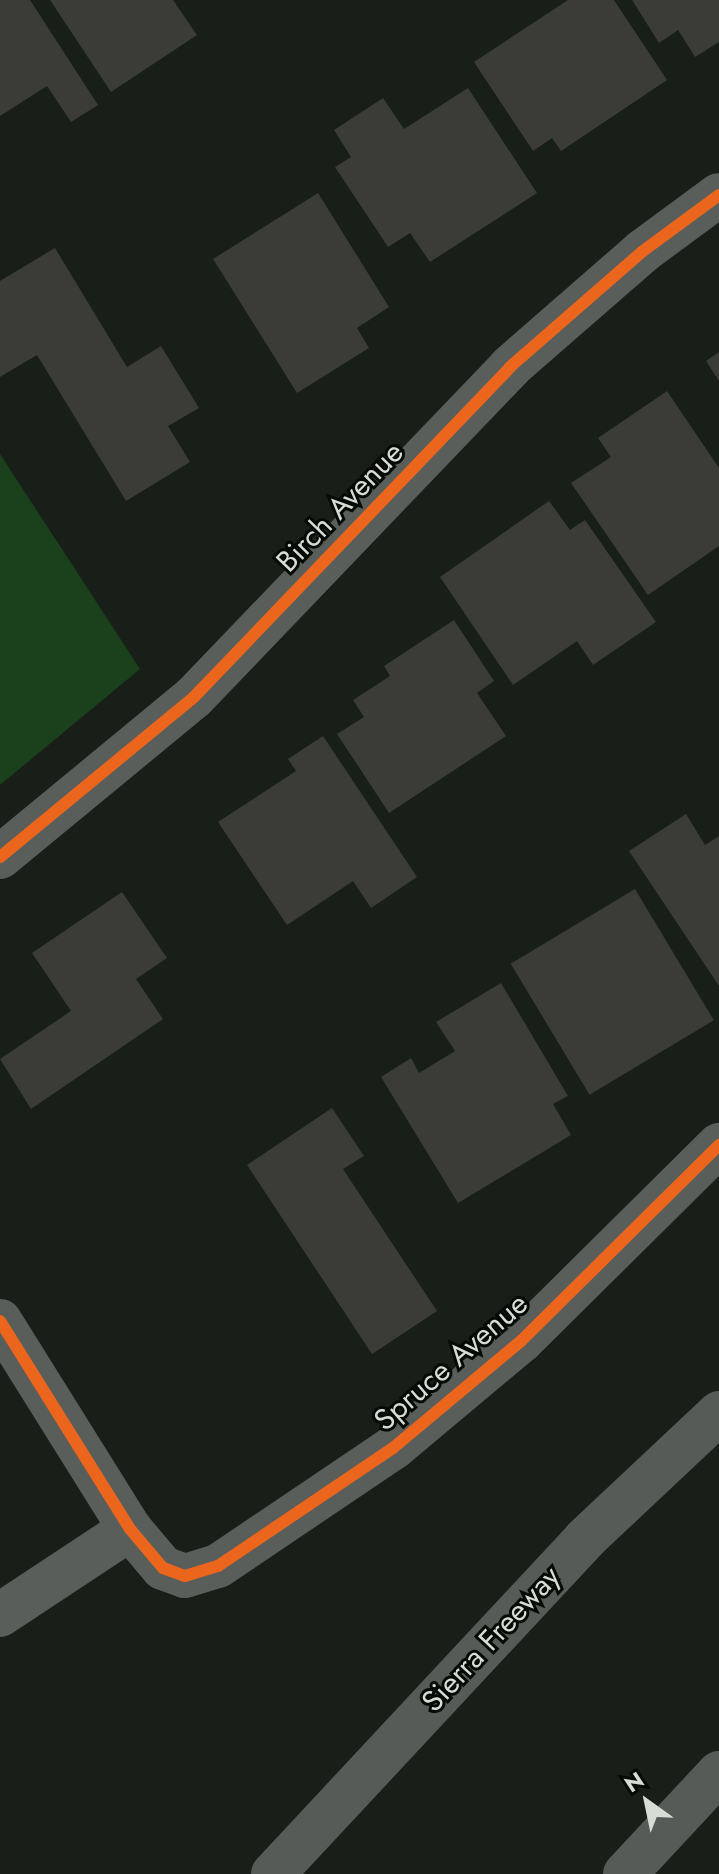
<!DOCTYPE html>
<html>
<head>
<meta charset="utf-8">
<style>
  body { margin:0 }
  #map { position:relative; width:719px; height:1874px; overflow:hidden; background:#181f18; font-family:Jost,sans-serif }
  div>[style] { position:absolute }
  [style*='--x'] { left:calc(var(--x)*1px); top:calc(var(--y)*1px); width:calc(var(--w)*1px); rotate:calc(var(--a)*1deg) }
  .green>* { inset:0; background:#1b401c }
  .building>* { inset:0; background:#3b3b37; transform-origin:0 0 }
  .minor>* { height:44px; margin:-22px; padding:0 22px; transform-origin:22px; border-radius:22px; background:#5a5e5a }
  .highway>* { height:44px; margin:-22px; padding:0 22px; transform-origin:22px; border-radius:22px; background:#575b57 }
  .cycleway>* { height:12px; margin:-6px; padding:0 6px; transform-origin:6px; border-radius:6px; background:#eb651d }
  span { translate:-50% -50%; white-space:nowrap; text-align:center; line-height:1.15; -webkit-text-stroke:6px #050a05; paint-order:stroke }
  .street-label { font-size:30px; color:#d5ddd4 }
  .north { position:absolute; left:607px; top:1762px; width:80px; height:80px; -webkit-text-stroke:6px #050a05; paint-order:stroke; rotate:327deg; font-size:22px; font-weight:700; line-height:32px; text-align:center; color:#d5ddd4 }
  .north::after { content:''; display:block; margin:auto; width:28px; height:36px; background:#d5ddd4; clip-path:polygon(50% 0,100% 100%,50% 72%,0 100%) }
</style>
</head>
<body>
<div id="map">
  <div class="green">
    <i style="clip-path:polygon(0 454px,140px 669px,0 785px)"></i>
  </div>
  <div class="building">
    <i style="clip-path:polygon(0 0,30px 0,98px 105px,71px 122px,47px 86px,0 116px)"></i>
    <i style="clip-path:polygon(50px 0,173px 0,197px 35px,111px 92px)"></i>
    <i style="clip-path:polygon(568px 0,614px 0,667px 80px,561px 151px,552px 138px,533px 151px,474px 62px)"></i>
    <i style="clip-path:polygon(632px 0,719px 0,719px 42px,695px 57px,678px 30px,659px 43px)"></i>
    <i style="clip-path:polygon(468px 88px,537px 193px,430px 262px,410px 233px,388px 247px,335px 167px,351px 157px,334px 130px,383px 98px,404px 129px)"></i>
    <i style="clip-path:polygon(318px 193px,389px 307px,357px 328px,369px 348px,297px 393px,213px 259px)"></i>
    <i style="clip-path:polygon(55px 248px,127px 367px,161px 346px,199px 408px,168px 426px,190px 462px,126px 501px,37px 355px,0 377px,0 281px)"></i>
    <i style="clip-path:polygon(719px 352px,719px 381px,706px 361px)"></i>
    <i style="clip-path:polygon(667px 391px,719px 468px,719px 546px,648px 595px,571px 483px,611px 457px,598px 438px)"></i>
    <i style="clip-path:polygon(549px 501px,570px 530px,585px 520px,656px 622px,593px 665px,577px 641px,513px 685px,440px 577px)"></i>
    <i style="clip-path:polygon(454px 620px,494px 681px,477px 693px,506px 736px,389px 813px,337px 734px,364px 717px,353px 700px,390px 676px,384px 666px)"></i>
    <i style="clip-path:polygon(323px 736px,417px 877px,371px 908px,353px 881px,287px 925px,218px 822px,296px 771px,288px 759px)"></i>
    <i style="clip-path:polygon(686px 814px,705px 845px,719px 836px,719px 986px,629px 851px)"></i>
    <i style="left:635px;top:889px;width:153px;height:145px;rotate:59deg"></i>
    <i style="clip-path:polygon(122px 892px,167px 958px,136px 979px,163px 1019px,31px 1109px,0 1059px,71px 1011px,32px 953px)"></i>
    <i style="clip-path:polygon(501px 983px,568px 1096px,553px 1104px,571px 1135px,458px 1203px,381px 1077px,411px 1058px,419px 1073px,455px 1051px,436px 1022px)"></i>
    <i style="clip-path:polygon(332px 1108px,364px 1156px,343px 1169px,437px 1311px,372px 1354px,247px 1165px)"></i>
  </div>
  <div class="minor">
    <i style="--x:0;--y:857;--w:251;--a:-39.5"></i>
    <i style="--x:194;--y:697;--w:457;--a:-46.2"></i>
    <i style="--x:510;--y:367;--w:176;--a:-41.1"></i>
    <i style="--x:643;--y:251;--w:94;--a:-36.4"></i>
    <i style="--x:0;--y:1321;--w:245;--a:58"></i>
    <i style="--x:130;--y:1529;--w:51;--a:49.8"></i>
    <i style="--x:163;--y:1568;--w:23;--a:20"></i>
    <i style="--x:185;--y:1576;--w:34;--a:-17"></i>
    <i style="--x:218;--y:1566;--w:211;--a:-34"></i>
    <i style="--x:393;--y:1448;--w:167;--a:-39.9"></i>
    <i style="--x:521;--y:1341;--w:279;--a:-44.7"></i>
    <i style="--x:0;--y:1615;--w:156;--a:-33.5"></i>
  </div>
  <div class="highway">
    <i style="--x:273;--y:1874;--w:458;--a:-47"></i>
    <i style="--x:585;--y:1539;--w:184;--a:-43.2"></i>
    <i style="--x:625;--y:1874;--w:138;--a:-47.1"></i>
  </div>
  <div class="cycleway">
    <i style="--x:0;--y:857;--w:251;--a:-39.5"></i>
    <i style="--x:194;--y:697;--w:457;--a:-46.2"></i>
    <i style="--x:510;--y:367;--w:176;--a:-41.1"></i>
    <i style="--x:643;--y:251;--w:94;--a:-36.4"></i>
    <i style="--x:0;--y:1321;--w:245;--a:58"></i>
    <i style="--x:130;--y:1529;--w:51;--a:49.8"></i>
    <i style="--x:163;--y:1568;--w:23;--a:20"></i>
    <i style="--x:185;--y:1576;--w:34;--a:-17"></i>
    <i style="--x:218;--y:1566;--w:211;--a:-34"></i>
    <i style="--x:393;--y:1448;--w:167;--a:-39.9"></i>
    <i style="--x:521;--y:1341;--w:279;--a:-44.7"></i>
  </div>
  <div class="street-label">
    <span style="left:340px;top:507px;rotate:-46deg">Birch Avenue</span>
    <span style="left:451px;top:1362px;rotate:-41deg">Spruce Avenue</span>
    <span style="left:491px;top:1639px;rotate:-47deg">Sierra Freeway</span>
  </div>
  <div class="north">N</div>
</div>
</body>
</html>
